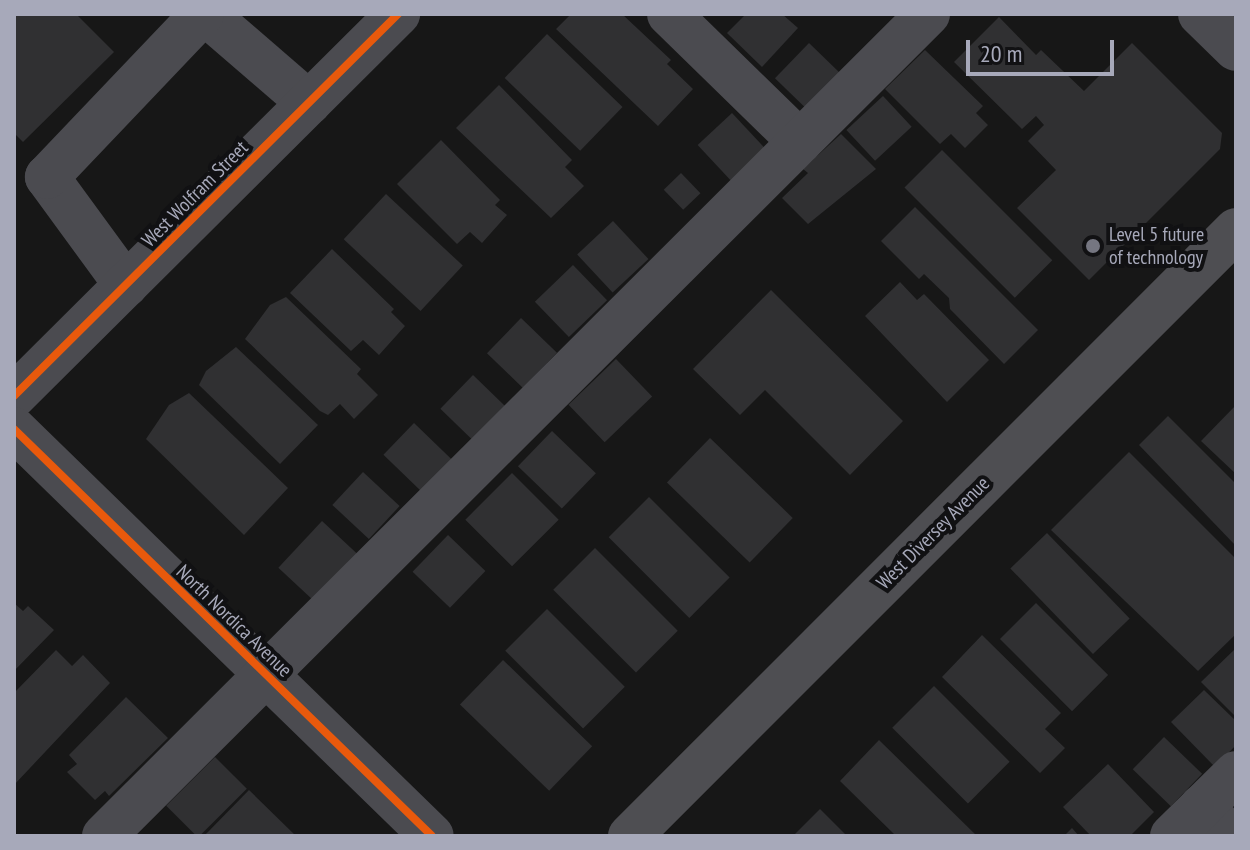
<!DOCTYPE html>
<html>
<head>
<meta charset="utf-8">
<style>
  body { margin:0 }
  #map { position:relative; width:1250px; height:850px; overflow:hidden; background:#171717; font-family:"PT Sans Narrow",sans-serif }
  div>[style] { position:absolute }
  [style*='--x'] { left:calc(var(--x)*1px); top:calc(var(--y)*1px); width:calc(var(--w)*1px); rotate:calc(var(--a)*1deg) }
  .building>* { inset:0; background:#303032; transform-origin:0 0 }
  .minor>* { height:44px; margin:-22px; padding:0 22px; transform-origin:22px; border-radius:22px; background:#4b4b50 }
  .major>* { height:44px; margin:-22px; padding:0 22px; transform-origin:22px; border-radius:22px; background:#4e4e52 }
  .cycleway>* { height:8px; margin:-4px; padding:0 4px; transform-origin:4px; border-radius:4px; background:#e8590c }
  .dots>* { width:22px; height:22px; translate:-50% -50%; box-sizing:border-box; border:4px solid #111113; border-radius:50% }
  span { translate:-50% -50%; white-space:nowrap; text-align:center; line-height:1.15; -webkit-text-stroke:8px #111113; paint-order:stroke }
  .street-label { font-size:20px; color:#a7a9ba }
  .poi-label { font-size:20px; color:#a7a9ba }
  .left { translate:0 -50%; text-align:left }
  .frame { position:absolute; inset:0; border:16px solid #a7a9ba; pointer-events:none }
  .scale { position:absolute; left:966px; top:40px; width:148px; height:36px; box-sizing:border-box; border:4px solid #a7a9ba; border-top:0; padding-left:10px; font-size:24px; line-height:28px; white-space:nowrap; color:#a7a9ba; -webkit-text-stroke:6px #111113; paint-order:stroke }
</style>
</head>
<body>
<div id="map">
  <div class="building">
    <i style="clip-path:polygon(14px 14px,76px 14px,114px 52px,23px 142px,14px 133px)"></i>
    <i style="clip-path:polygon(571px 14px,622px 14px,671px 60px,667px 64px,693px 89px,658px 126px,556px 29px)"></i>
    <i style="clip-path:polygon(746px 14px,782px 14px,798px 28px,762px 67px,727px 33px)"></i>
    <i style="clip-path:polygon(999px 17px,1036px 55px,1041px 50px,1084px 91px,1132px 43px,1222px 133px,1220px 149px,1089px 280px,1017px 208px,1056px 170px,1028px 141px,1044px 125px,1036px 116px,1022px 129px,954px 62px)"></i>
    <i style="left:547px;top:34px;width:105px;height:61px;rotate:44deg"></i>
    <i style="left:809px;top:43px;width:47px;height:49px;rotate:44deg"></i>
    <i style="clip-path:polygon(925px 50px,983px 106px,976px 113px,988px 125px,965px 148px,951px 134px,940px 144px,885px 89px)"></i>
    <i style="clip-path:polygon(499px 85px,572px 160px,565px 167px,584px 186px,551px 218px,456px 128px)"></i>
    <i style="left:883px;top:96px;width:42px;height:50px;rotate:47deg"></i>
    <i style="left:732px;top:113px;width:50px;height:47px;rotate:47deg"></i>
    <i style="clip-path:polygon(841px 134px,876px 169px,808px 224px,782px 198px,808px 173px,803px 169px)"></i>
    <i style="clip-path:polygon(441px 140px,500px 200px,495px 205px,507px 215px,482px 243px,470px 232px,457px 244px,397px 184px)"></i>
    <i style="left:942px;top:150px;width:156px;height:53px;rotate:45deg"></i>
    <i style="left:681px;top:173px;width:28px;height:24px;rotate:46deg"></i>
    <i style="left:386px;top:194px;width:105px;height:62px;rotate:43deg"></i>
    <i style="clip-path:polygon(915px 207px,1038px 330px,1004px 364px,950px 309px,949px 298px,924px 274px,919px 279px,881px 241px)"></i>
    <i style="left:613px;top:221px;width:52px;height:49px;rotate:47deg"></i>
    <i style="clip-path:polygon(332px 249px,394px 309px,391px 312px,405px 326px,379px 355px,363px 340px,351px 351px,290px 293px)"></i>
    <i style="left:573px;top:265px;width:49px;height:53px;rotate:46deg"></i>
    <i style="clip-path:polygon(900px 282px,917px 300px,924px 294px,989px 360px,947px 402px,865px 316px)"></i>
    <i style="clip-path:polygon(771px 290px,903px 421px,850px 475px,765px 390px,740px 415px,693px 369px)"></i>
    <i style="clip-path:polygon(286px 297px,361px 369px,357px 374px,378px 395px,354px 419px,340px 404px,328px 415px,320px 411px,245px 339px,270px 305px)"></i>
    <i style="left:521px;top:318px;width:50px;height:49px;rotate:44deg"></i>
    <i style="clip-path:polygon(236px 347px,318px 425px,280px 464px,199px 385px,206px 371px)"></i>
    <i style="left:616px;top:359px;width:52px;height:66px;rotate:46deg"></i>
    <i style="left:473px;top:375px;width:47px;height:47px;rotate:44deg"></i>
    <i style="clip-path:polygon(189px 393px,288px 488px,244px 535px,146px 439px,169px 405px)"></i>
    <i style="clip-path:polygon(1236px 405px,1236px 474px,1201px 441px)"></i>
    <i style="clip-path:polygon(1168px 416px,1236px 484px,1236px 546px,1139px 445px)"></i>
    <i style="left:414px;top:423px;width:54px;height:44px;rotate:44deg"></i>
    <i style="left:552px;top:431px;width:61px;height:49px;rotate:44deg"></i>
    <i style="left:710px;top:438px;width:115px;height:62px;rotate:44deg"></i>
    <i style="clip-path:polygon(1129px 452px,1236px 559px,1236px 634px,1198px 671px,1051px 530px)"></i>
    <i style="left:363px;top:472px;width:50px;height:45px;rotate:43deg"></i>
    <i style="left:512px;top:473px;width:66px;height:66px;rotate:45deg"></i>
    <i style="left:649px;top:497px;width:114px;height:57px;rotate:45deg"></i>
    <i style="left:322px;top:521px;width:51px;height:64px;rotate:43deg"></i>
    <i style="left:1047px;top:533px;width:119px;height:51px;rotate:46deg"></i>
    <i style="left:448px;top:535px;width:52px;height:51px;rotate:44deg"></i>
    <i style="left:595px;top:548px;width:117px;height:59px;rotate:45deg"></i>
    <i style="clip-path:polygon(14px 603px,23px 611px,28px 606px,54px 630px,14px 671px)"></i>
    <i style="left:1036px;top:603px;width:102px;height:51px;rotate:45deg"></i>
    <i style="left:547px;top:609px;width:110px;height:59px;rotate:45deg"></i>
    <i style="clip-path:polygon(982px 635px,1061px 713px,1045px 729px,1065px 748px,1040px 773px,942px 677px)"></i>
    <i style="clip-path:polygon(1236px 648px,1236px 717px,1201px 682px)"></i>
    <i style="clip-path:polygon(56px 650px,72px 666px,83px 655px,110px 683px,14px 785px,14px 693px)"></i>
    <i style="left:503px;top:660px;width:124px;height:62px;rotate:44deg"></i>
    <i style="left:934px;top:686px;width:107px;height:59px;rotate:45deg"></i>
    <i style="clip-path:polygon(1204px 690px,1236px 721px,1236px 745px,1215px 767px,1171px 722px)"></i>
    <i style="clip-path:polygon(126px 697px,168px 738px,109px 796px,105px 791px,95px 800px,67px 772px,77px 764px,69px 755px)"></i>
    <i style="left:1164px;top:737px;width:53px;height:45px;rotate:44deg"></i>
    <i style="clip-path:polygon(879px 740px,977px 836px,896px 836px,840px 781px)"></i>
    <i style="left:215px;top:757px;width:45px;height:69px;rotate:45deg"></i>
    <i style="clip-path:polygon(1108px 764px,1154px 812px,1130px 836px,1091px 836px,1063px 807px)"></i>
    <i style="clip-path:polygon(249px 790px,296px 836px,204px 836px)"></i>
    <i style="clip-path:polygon(820px 809px,847px 836px,793px 836px)"></i>
    <i style="clip-path:polygon(1072px 828px,1079px 836px,1064px 836px)"></i>
  </div>
  <div class="minor">
    <i style="--x:206;--y:14;--w:136;--a:40.8"></i>
    <i style="--x:669;--y:14;--w:183;--a:44.3"></i>
    <i style="--x:1200;--y:14;--w:50;--a:44.2"></i>
    <i style="--x:126;--y:285;--w:134;--a:-126.2"></i>
    <i style="--x:47;--y:177;--w:225;--a:-46.4"></i>
    <i style="--x:14;--y:396;--w:542;--a:-44.85"></i>
    <i style="--x:14;--y:429;--w:583;--a:44.24"></i>
    <i style="--x:1201;--y:807;--w:42;--a:44"></i>
    <i style="--x:104;--y:836;--w:1164;--a:-44.93"></i>
    <i style="--x:1172;--y:836;--w:90;--a:-44.5"></i>
  </div>
  <div class="major">
    <i style="--x:630;--y:836;--w:857;--a:-45"></i>
  </div>
  <div class="cycleway">
    <i style="--x:14;--y:396;--w:542;--a:-44.85"></i>
    <i style="--x:14;--y:429;--w:583;--a:44.24"></i>
  </div>
  <div class="dots">
    <i style="left:1093px;top:246px;background:#757681"></i>
  </div>
  <div class="street-label">
    <span style="left:195px;top:194px;rotate:-45deg">West Wolfram Street</span>
    <span style="left:933px;top:533px;rotate:-45deg">West Diversey Avenue</span>
    <span style="left:234px;top:621px;rotate:44deg">North Nordica Avenue</span>
  </div>
  <div class="poi-label">
    <span class="left" style="left:1109px;top:246px">Level 5 future<br>of technology</span>
  </div>
  <div class="frame"></div>
  <div class="scale">20 m</div>
</div>
</body>
</html>
